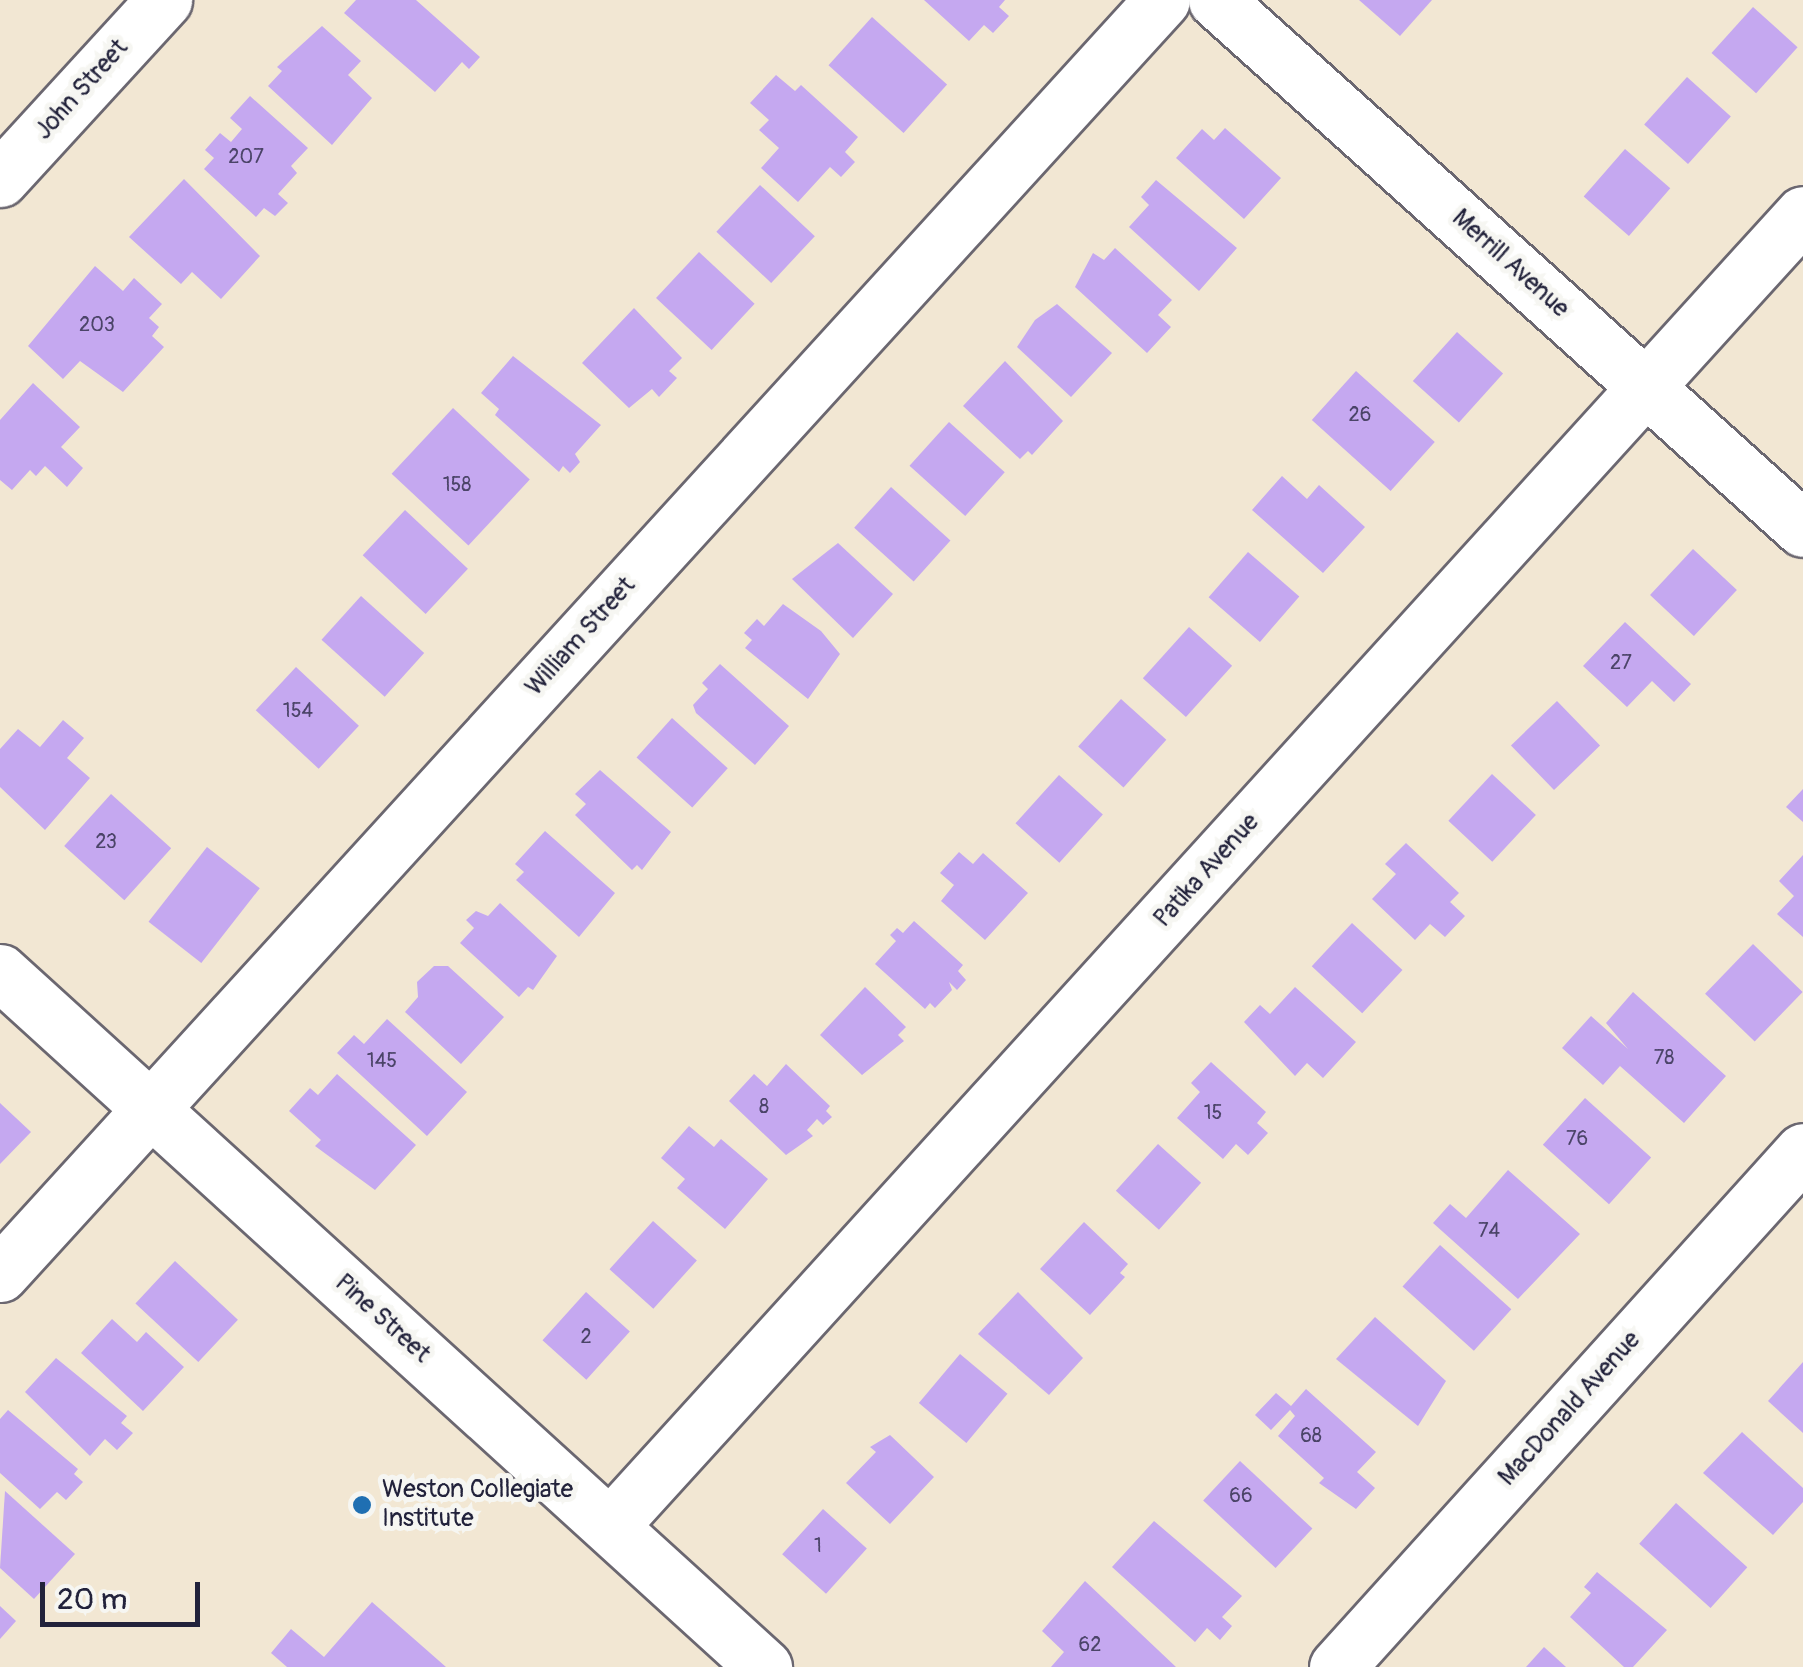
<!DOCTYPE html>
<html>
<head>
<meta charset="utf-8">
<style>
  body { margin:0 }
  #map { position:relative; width:1803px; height:1667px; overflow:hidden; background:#f2e7d3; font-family:Pangolin,sans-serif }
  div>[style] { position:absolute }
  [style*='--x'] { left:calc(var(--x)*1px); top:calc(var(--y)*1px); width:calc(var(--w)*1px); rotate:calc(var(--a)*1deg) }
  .building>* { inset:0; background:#c5a8f0; transform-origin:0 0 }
  .roads { filter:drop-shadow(2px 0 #6b6770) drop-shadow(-2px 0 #6b6770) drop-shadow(0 2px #6b6770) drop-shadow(0 -2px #6b6770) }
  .minor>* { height:55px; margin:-27.5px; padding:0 27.5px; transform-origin:27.5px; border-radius:27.5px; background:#fff }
  .dots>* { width:28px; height:28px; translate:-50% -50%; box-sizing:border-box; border:5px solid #f6f6f2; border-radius:50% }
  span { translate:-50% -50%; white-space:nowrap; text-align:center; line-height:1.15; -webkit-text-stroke:10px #f6f6f2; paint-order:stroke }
  .number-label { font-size:20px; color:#4b4468 }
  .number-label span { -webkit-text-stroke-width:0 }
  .street-label { font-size:25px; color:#22223b }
  .poi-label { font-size:25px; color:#22223b }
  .left { translate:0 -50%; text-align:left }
  .scale { position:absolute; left:40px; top:1582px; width:160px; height:45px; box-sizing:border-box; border:5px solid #22223b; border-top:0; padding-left:12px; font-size:30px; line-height:35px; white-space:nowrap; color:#22223b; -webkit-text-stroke:8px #f6f6f2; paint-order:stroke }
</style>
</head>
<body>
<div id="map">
  <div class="building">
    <i style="clip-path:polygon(356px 0,416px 0,480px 57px,469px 69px,462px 62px,435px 92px,344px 13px)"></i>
    <i style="clip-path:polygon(924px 0,1005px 0,999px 7px,1009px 16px,993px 33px,984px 25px,969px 41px)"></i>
    <i style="clip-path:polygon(1359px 0,1432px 0,1400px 36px)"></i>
    <i style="left:1753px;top:7px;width:60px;height:62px;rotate:42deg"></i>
    <i style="left:872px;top:17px;width:101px;height:65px;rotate:42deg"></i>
    <i style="clip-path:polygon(322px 26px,361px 61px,348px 75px,372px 98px,332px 145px,268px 86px,282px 71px,277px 67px)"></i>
    <i style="clip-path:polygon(776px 75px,795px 91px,801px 85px,858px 137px,845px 152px,855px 162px,841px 177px,830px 167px,798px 202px,761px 168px,779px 148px,759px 130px,769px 120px,750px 103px)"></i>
    <i style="left:1687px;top:77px;width:59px;height:64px;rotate:42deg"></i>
    <i style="clip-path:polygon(250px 96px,308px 148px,291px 166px,297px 173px,278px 194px,288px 203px,275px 216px,264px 208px,256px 217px,204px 169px,214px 158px,205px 150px,220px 133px,231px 142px,242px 129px,230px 118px)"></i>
    <i style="clip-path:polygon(1225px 128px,1281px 178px,1244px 219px,1176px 158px,1202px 129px,1214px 140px)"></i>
    <i style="left:1625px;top:149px;width:60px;height:63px;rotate:41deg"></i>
    <i style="clip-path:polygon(184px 179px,260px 256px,221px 299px,192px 272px,181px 284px,129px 237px)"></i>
    <i style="clip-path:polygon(1156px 180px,1237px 248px,1199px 291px,1129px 227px,1149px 205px,1141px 197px)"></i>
    <i style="left:760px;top:185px;width:75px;height:64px;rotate:43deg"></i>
    <i style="clip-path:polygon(1115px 248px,1172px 300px,1158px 315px,1171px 327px,1147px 353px,1075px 287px,1093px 253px,1104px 260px)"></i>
    <i style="left:699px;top:252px;width:76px;height:63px;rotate:43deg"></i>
    <i style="clip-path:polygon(95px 266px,123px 291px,134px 278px,162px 304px,149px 318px,159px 327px,152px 336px,164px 347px,123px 392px,80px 361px,63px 379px,28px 346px)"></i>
    <i style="clip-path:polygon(1057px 304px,1112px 353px,1071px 397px,1017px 347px,1035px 320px)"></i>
    <i style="clip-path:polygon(634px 308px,682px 358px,669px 371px,677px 378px,659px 397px,652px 389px,629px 408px,582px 363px)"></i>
    <i style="left:1457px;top:332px;width:62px;height:66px;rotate:42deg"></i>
    <i style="clip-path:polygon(513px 356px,601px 425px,575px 454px,580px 462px,570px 473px,563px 466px,559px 472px,495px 415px,499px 409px,481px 393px)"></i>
    <i style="clip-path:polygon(1005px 361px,1063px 421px,1032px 455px,1028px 451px,1020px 459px,963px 406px)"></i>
    <i style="left:1356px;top:371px;width:106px;height:66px;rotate:42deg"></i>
    <i style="clip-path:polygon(33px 383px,80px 427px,61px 447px,83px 468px,67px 487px,45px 466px,36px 476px,30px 470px,12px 490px,0 480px,0 420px)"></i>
    <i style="left:453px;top:408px;width:105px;height:90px;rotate:43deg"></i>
    <i style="left:949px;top:422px;width:75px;height:59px;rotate:42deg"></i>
    <i style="clip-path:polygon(1282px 476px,1307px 499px,1319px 485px,1365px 527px,1323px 573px,1252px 510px)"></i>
    <i style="left:891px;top:487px;width:80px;height:55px;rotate:42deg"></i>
    <i style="left:405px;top:510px;width:86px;height:62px;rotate:43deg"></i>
    <i style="clip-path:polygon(838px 543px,893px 594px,853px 638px,792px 579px)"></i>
    <i style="left:1693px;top:549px;width:60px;height:63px;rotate:43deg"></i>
    <i style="left:1248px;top:552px;width:68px;height:60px;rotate:41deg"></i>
    <i style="left:361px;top:596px;width:85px;height:59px;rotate:42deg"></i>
    <i style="clip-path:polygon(783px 604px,821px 631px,840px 654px,808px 699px,745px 648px,752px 640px,744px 633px,757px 619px,764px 626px)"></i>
    <i style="clip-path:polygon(1625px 622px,1691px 684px,1674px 702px,1652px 681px,1627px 707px,1583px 666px)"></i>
    <i style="left:1189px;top:627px;width:58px;height:69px;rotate:42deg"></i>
    <i style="clip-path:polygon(720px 664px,789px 726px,755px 765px,696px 713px,693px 705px,708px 689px,702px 683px)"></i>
    <i style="left:296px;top:667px;width:86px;height:59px;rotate:43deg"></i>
    <i style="left:1121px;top:699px;width:61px;height:64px;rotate:42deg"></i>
    <i style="left:1557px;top:701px;width:62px;height:64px;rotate:46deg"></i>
    <i style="left:672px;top:718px;width:75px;height:53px;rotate:42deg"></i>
    <i style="clip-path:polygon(63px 720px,84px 738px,67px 758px,90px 778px,45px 830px,0 787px,0 749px,18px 729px,40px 747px)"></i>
    <i style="clip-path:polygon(600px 770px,671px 832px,642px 870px,637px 865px,632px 870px,575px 815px,586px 804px,575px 794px)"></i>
    <i style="left:1492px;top:774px;width:60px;height:64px;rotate:43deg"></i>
    <i style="left:1059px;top:775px;width:59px;height:65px;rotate:42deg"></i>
    <i style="clip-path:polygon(1803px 789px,1803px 822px,1786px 807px)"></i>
    <i style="left:111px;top:794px;width:81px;height:70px;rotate:42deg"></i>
    <i style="clip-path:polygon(545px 831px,615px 893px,579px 937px,516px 880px,524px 872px,515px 864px)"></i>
    <i style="clip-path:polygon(1406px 843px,1459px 893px,1450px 902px,1465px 916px,1445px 937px,1430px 924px,1415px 940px,1372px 899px,1396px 874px,1385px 864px)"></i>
    <i style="left:207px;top:847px;width:67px;height:95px;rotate:38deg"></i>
    <i style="clip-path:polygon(959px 852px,973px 864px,983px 853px,1028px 893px,985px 940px,941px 901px,954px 885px,940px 873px)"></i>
    <i style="clip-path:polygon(1803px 855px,1803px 937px,1777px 914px,1794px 896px,1779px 881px)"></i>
    <i style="clip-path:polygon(500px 903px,557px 956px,533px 990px,528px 987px,519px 997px,460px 943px,474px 928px,466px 920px,476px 911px,488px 916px)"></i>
    <i style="clip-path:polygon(914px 921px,963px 965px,958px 971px,966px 980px,957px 990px,949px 982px,952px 990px,935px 1008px,930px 1003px,925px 1009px,875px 964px,896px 941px,890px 935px,897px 928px,903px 933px)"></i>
    <i style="left:1352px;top:923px;width:69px;height:59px;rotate:43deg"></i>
    <i style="left:1753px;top:944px;width:69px;height:69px;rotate:44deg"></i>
    <i style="clip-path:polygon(434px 966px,448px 966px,504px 1017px,461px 1064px,405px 1012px,418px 997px,417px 982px)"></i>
    <i style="clip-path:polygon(865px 987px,906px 1027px,898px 1035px,904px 1041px,862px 1075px,820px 1035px)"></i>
    <i style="clip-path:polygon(1295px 987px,1356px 1042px,1323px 1078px,1307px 1063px,1295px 1076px,1244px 1022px,1260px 1005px,1270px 1014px)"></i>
    <i style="clip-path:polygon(1633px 992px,1726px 1076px,1684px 1123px,1620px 1066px,1603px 1085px,1562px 1048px,1591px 1016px,1628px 1049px,1606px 1023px)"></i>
    <i style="clip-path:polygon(387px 1019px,467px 1092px,427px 1136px,337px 1053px,354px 1035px,364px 1044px)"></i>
    <i style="clip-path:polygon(1211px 1062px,1266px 1112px,1257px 1123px,1268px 1133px,1248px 1155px,1236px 1144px,1223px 1159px,1177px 1118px,1200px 1092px,1191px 1083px)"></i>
    <i style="clip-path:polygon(786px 1064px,830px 1106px,826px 1111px,832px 1117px,823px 1125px,817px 1119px,807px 1130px,813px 1136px,786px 1155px,729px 1101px,754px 1074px,767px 1086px)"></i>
    <i style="clip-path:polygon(337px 1074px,416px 1145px,375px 1190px,315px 1146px,321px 1140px,289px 1111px,310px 1088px,318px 1095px)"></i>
    <i style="left:1585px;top:1098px;width:89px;height:63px;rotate:42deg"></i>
    <i style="clip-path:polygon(0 1103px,31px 1132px,0 1164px)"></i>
    <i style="clip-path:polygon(689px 1126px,714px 1147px,721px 1139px,768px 1179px,725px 1229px,677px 1188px,685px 1179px,661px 1158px)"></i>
    <i style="left:1158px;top:1144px;width:58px;height:63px;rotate:42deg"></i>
    <i style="clip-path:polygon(1508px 1170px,1580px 1234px,1518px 1299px,1433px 1223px,1450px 1204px,1466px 1218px)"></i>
    <i style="left:653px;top:1221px;width:59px;height:65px;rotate:42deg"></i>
    <i style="clip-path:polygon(1084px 1222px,1128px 1264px,1120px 1273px,1125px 1277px,1090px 1315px,1040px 1269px)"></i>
    <i style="left:1440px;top:1245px;width:96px;height:56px;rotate:42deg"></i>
    <i style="left:175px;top:1261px;width:86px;height:58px;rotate:43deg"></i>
    <i style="left:586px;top:1292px;width:59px;height:65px;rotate:42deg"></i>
    <i style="clip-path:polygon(1018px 1292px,1083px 1358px,1049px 1395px,978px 1334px)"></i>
    <i style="clip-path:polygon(1375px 1317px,1446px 1381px,1418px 1426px,1336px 1359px)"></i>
    <i style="clip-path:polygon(112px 1319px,137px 1342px,146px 1332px,184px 1367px,143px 1411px,81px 1353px)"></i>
    <i style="left:960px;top:1354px;width:62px;height:64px;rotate:40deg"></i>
    <i style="clip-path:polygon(56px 1358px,127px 1416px,121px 1423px,133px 1433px,117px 1450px,105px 1439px,90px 1456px,25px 1392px)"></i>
    <i style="clip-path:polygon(1803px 1362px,1803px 1433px,1768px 1401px)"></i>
    <i style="clip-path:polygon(1306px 1389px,1376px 1452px,1357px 1472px,1375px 1488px,1356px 1509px,1319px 1483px,1324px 1478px,1278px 1436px,1295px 1416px,1290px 1410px,1271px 1430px,1255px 1415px,1276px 1393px,1291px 1406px)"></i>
    <i style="clip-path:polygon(8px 1410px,78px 1469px,74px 1474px,83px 1482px,66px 1500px,57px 1492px,40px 1509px,0 1473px,0 1419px)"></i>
    <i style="clip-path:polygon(1742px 1432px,1803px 1488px,1803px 1502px,1773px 1535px,1703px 1473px)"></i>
    <i style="clip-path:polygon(890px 1435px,934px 1477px,890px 1524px,846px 1483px,876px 1452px,870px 1447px)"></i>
    <i style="left:1240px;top:1461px;width:99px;height:54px;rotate:43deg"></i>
    <i style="clip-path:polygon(5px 1491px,75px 1554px,34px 1599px,0 1568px)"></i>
    <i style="left:1676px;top:1503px;width:96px;height:55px;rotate:42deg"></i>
    <i style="left:823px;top:1509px;width:59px;height:61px;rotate:42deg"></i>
    <i style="clip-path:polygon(1154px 1521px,1242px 1596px,1222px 1617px,1232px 1626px,1220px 1640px,1207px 1628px,1195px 1642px,1112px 1567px)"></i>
    <i style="clip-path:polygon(1597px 1572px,1667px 1630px,1633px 1667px,1624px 1667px,1570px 1617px,1591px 1593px,1584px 1587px)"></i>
    <i style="clip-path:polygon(1085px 1581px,1176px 1667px,1051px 1667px,1064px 1652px,1042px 1631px)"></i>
    <i style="clip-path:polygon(372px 1602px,446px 1667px,287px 1667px,271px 1653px,291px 1629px,324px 1657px)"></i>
    <i style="clip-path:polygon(0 1606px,16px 1621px,0 1639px)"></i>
    <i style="clip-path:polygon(1544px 1647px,1566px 1667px,1526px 1667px)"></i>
  </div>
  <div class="roads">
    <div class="minor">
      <i style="--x:1216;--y:0;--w:790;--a:42.02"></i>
      <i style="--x:0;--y:179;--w:243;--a:-47.5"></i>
      <i style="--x:0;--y:972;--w:1033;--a:42.29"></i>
      <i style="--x:0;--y:1274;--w:1724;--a:-47.63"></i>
      <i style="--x:610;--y:1526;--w:1773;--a:-47.72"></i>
      <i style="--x:1337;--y:1667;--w:695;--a:-47.91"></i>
    </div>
  </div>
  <div class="dots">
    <i style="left:362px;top:1505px;background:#1f6fb2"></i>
  </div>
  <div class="number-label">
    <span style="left:246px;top:156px">207</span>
    <span style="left:97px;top:324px">203</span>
    <span style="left:1360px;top:414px">26</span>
    <span style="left:457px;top:484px">158</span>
    <span style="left:1621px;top:662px">27</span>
    <span style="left:298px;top:710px">154</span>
    <span style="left:106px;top:841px">23</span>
    <span style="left:1664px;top:1057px">78</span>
    <span style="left:382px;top:1060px">145</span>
    <span style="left:764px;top:1106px">8</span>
    <span style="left:1213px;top:1112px">15</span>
    <span style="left:1577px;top:1138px">76</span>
    <span style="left:1489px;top:1230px">74</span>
    <span style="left:586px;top:1336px">2</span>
    <span style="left:1311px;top:1435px">68</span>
    <span style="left:1241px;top:1495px">66</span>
    <span style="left:818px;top:1545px">1</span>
    <span style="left:1090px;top:1644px">62</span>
  </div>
  <div class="street-label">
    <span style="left:82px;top:90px;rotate:-48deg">John Street</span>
    <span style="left:1510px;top:264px;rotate:42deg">Merrill Avenue</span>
    <span style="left:581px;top:637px;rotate:-48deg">William Street</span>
    <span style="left:1207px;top:871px;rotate:-48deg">Patika Avenue</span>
    <span style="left:382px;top:1319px;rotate:42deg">Pine Street</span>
    <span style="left:1570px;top:1409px;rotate:-48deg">MacDonald Avenue</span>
  </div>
  <div class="poi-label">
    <span class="left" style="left:382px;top:1505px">Weston Collegiate<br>Institute</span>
  </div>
  <div class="scale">20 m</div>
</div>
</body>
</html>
